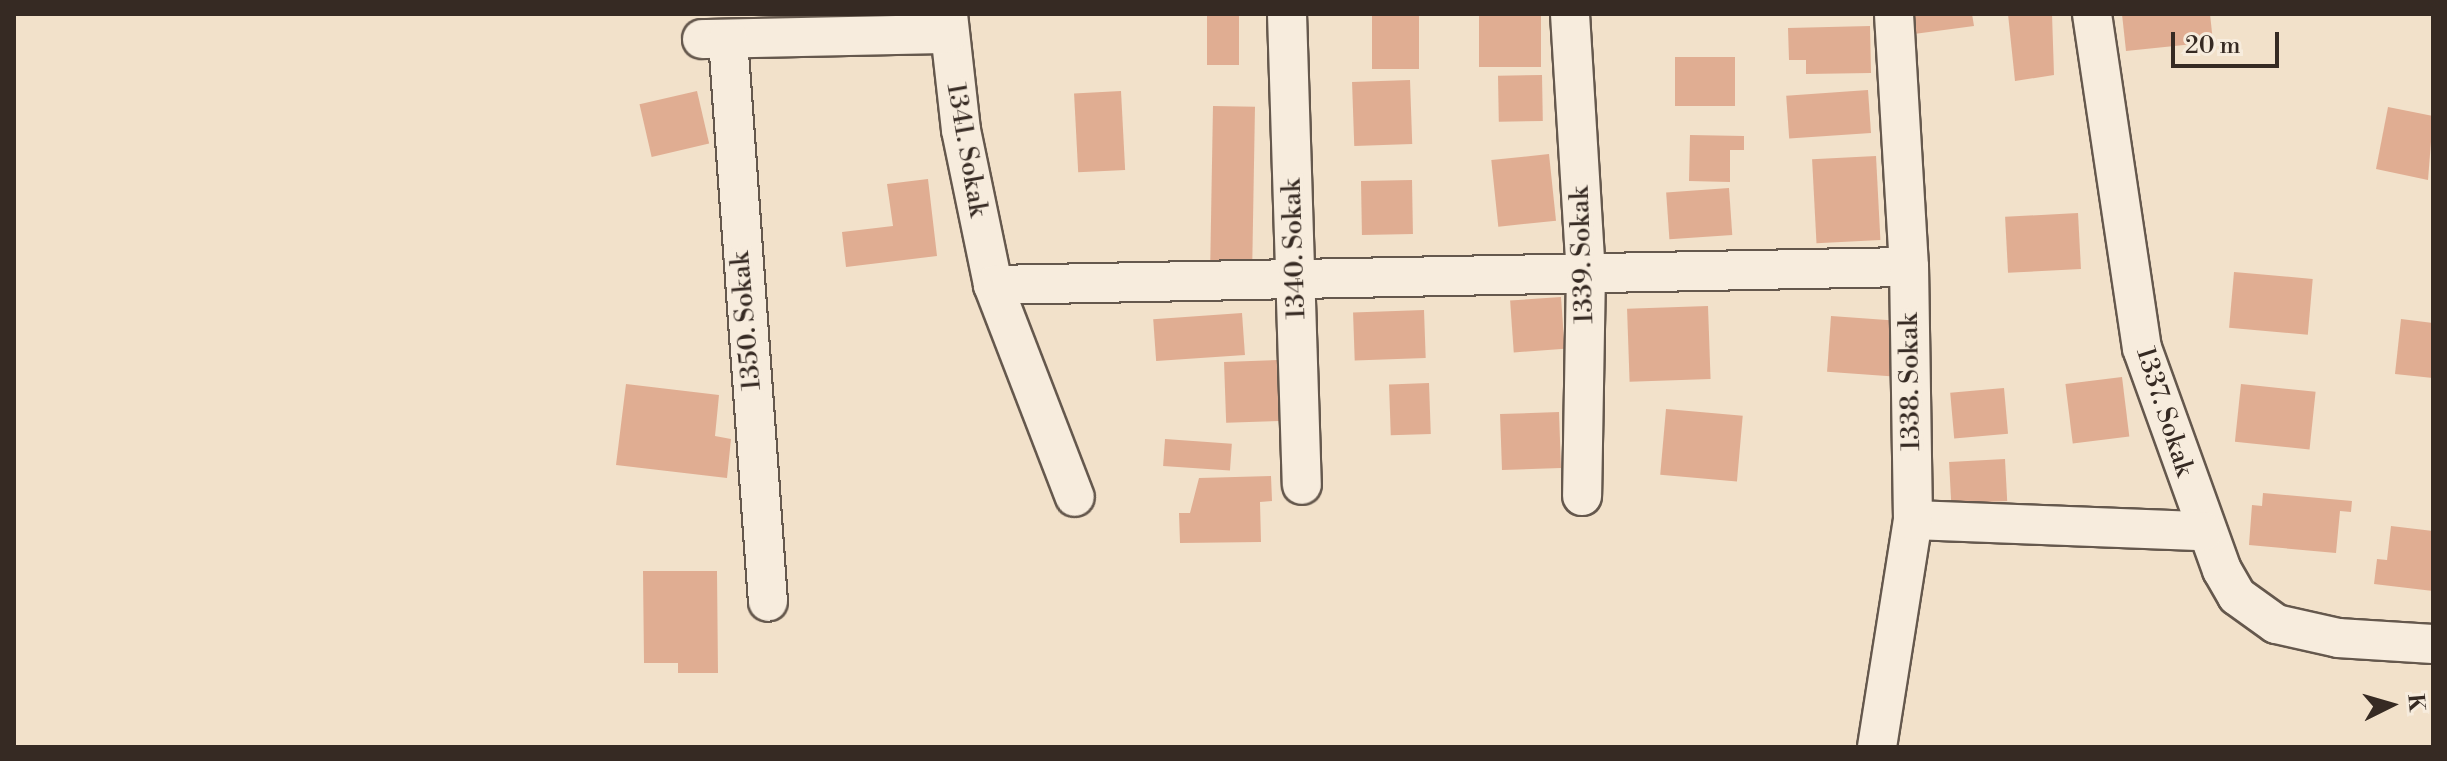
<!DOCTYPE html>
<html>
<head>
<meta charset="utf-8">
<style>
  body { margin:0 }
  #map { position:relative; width:2447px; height:761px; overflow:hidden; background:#f2e1ca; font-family:"Libre Bodoni",serif }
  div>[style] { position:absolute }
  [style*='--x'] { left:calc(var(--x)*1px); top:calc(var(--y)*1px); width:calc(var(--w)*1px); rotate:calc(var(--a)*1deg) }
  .building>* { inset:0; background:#e0ad92; transform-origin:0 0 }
  .roads { filter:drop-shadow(2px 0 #65584d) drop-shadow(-2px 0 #65584d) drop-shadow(0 2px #65584d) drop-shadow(0 -2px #65584d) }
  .street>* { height:38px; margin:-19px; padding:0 19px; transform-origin:19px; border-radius:19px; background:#f7ecdd }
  span { translate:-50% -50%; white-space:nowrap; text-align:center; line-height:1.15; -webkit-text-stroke:7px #f7ecdd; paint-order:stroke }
  .street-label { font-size:26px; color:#362a23 }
  .frame { position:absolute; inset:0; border:16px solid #362a23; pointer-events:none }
  .north { position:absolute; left:2351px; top:665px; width:80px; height:80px; -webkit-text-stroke:6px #f7ecdd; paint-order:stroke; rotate:85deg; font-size:22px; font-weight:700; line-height:32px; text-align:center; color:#362a23 }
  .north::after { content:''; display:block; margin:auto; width:28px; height:36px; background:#362a23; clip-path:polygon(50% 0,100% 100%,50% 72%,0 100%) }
  .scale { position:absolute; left:2171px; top:32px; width:108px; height:36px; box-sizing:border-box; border:4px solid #362a23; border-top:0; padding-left:10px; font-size:24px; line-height:28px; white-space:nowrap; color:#362a23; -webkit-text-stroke:6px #f7ecdd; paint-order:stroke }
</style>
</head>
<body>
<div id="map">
  <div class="building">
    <i style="left:1207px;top:14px;width:32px;height:51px"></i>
    <i style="left:1372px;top:14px;width:47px;height:55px"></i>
    <i style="left:1479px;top:14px;width:62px;height:53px"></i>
    <i style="clip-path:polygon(1912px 14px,1972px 14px,1974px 26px,1914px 34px)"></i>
    <i style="clip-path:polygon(2008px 14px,2052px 14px,2054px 75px,2015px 81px)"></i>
    <i style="clip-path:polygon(2122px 14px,2210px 14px,2213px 42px,2126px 51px)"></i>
    <i style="clip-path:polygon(1870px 26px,1871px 73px,1806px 74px,1806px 60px,1789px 60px,1788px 28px)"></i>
    <i style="left:1675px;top:57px;width:60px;height:49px"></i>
    <i style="left:1542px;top:75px;width:46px;height:44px;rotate:89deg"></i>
    <i style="left:1410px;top:80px;width:64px;height:58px;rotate:88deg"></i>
    <i style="left:1868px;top:90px;width:43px;height:82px;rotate:86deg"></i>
    <i style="left:697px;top:91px;width:54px;height:59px;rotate:77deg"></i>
    <i style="left:1121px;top:91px;width:79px;height:47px;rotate:87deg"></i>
    <i style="left:1213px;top:106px;width:42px;height:162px;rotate:1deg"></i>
    <i style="clip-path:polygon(2388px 107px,2433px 116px,2428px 180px,2376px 169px)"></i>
    <i style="clip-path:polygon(1690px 135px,1744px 136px,1744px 150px,1730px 150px,1730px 182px,1689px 181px)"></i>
    <i style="left:1549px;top:154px;width:67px;height:58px;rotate:84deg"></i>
    <i style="left:1876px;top:156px;width:84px;height:64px;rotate:87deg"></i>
    <i style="clip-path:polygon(928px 179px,937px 256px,846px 267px,842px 232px,893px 226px,887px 184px)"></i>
    <i style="left:1412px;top:180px;width:54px;height:51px;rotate:89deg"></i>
    <i style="left:1729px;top:188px;width:47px;height:63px;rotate:86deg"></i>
    <i style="left:2078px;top:213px;width:56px;height:73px;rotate:87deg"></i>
    <i style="left:2234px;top:272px;width:79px;height:56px;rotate:5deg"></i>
    <i style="left:1561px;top:297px;width:52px;height:51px;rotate:86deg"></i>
    <i style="left:1708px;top:306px;width:73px;height:81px;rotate:88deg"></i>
    <i style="left:1424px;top:310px;width:48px;height:71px;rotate:88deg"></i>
    <i style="left:1242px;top:313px;width:42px;height:89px;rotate:86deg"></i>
    <i style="left:1831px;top:316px;width:63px;height:56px;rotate:4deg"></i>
    <i style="clip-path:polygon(2401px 319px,2433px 323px,2433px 378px,2395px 374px)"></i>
    <i style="left:1278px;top:360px;width:61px;height:54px;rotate:88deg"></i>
    <i style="left:2122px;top:377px;width:60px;height:57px;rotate:83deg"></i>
    <i style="left:1429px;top:383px;width:51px;height:40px;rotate:88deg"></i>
    <i style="clip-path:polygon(626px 384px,719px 395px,715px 436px,731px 439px,727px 478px,616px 465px)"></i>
    <i style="left:2241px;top:384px;width:75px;height:58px;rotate:6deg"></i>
    <i style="left:2004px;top:388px;width:46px;height:54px;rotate:85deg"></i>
    <i style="left:1666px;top:409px;width:77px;height:66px;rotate:5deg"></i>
    <i style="left:1559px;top:412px;width:56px;height:59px;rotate:88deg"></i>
    <i style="left:1165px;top:439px;width:67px;height:27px;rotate:4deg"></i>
    <i style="left:2005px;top:459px;width:42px;height:56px;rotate:87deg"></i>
    <i style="clip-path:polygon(1271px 476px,1272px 501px,1260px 502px,1261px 542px,1180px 543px,1179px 513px,1190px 513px,1199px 478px)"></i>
    <i style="clip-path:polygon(2263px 493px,2352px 501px,2351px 512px,2340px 511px,2336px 553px,2249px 545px,2252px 505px,2262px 506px)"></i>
    <i style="clip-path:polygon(2391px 526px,2433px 531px,2433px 591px,2374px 584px,2377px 559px,2387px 560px)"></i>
    <i style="clip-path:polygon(643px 571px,717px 571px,718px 673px,678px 673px,678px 663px,644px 663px)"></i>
  </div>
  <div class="roads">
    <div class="street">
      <i style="--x:948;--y:14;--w:117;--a:83.6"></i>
      <i style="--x:961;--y:130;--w:158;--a:78.3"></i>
      <i style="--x:993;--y:285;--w:227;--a:68.9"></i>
      <i style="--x:1287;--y:14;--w:471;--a:88.2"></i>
      <i style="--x:1570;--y:14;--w:258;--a:86.5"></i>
      <i style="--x:1586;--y:272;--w:224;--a:91"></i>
      <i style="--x:2092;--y:14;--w:338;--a:81.5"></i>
      <i style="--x:2142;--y:348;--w:236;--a:70.2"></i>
      <i style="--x:2222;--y:570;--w:30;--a:60"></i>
      <i style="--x:2237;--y:596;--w:48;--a:35.7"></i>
      <i style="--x:2276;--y:624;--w:64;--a:12.7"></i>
      <i style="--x:2338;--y:638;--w:95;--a:3.6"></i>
      <i style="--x:702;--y:39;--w:246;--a:-1.2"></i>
      <i style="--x:728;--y:39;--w:564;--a:85.94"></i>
      <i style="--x:993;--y:285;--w:916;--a:-1.13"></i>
      <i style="--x:1913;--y:520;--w:291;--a:2.2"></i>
      <i style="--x:1877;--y:747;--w:230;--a:-81"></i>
      <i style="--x:1913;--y:520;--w:253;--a:-90.9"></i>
      <i style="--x:1909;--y:267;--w:253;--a:-93.4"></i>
    </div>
  </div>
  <div class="street-label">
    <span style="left:966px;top:150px;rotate:80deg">1341. Sokak</span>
    <span style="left:1295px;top:249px;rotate:-92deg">1340. Sokak</span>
    <span style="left:1583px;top:255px;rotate:-92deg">1339. Sokak</span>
    <span style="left:747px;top:321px;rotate:-95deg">1350. Sokak</span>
    <span style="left:1911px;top:382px;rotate:-91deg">1338. Sokak</span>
    <span style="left:2164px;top:412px;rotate:72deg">1337. Sokak</span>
  </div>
  <div class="frame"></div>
  <div class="north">K</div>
  <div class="scale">20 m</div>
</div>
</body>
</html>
